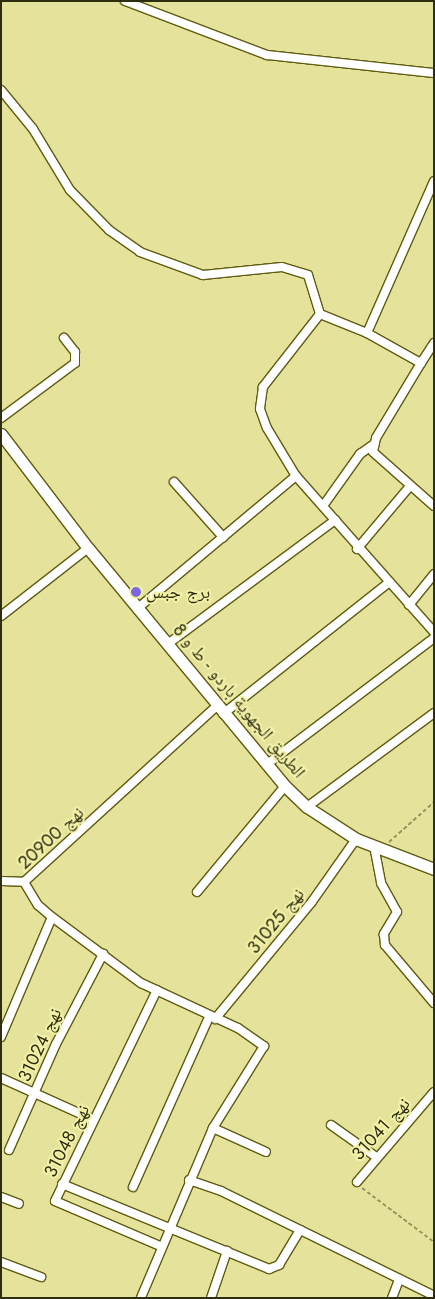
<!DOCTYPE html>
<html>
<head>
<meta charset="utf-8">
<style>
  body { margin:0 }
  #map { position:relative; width:435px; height:1299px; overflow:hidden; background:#e5e39b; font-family:Jost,"Noto Naskh Arabic",sans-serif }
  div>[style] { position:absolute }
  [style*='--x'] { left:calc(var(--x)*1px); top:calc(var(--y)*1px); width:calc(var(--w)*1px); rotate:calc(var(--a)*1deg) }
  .path>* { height:2px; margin-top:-1px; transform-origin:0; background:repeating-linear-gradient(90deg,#94935e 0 4px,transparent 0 6.5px) }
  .roads { filter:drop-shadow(1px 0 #5f5c10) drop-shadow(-1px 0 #5f5c10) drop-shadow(0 1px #5f5c10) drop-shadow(0 -1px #5f5c10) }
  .minor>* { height:8px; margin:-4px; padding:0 4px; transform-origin:4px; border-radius:4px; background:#fff }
  .secondary>* { height:11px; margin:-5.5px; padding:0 5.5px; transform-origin:5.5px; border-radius:5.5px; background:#fff }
  .dots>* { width:14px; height:14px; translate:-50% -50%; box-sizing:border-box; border:2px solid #f2f1a8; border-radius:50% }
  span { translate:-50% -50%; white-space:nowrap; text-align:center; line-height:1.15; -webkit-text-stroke:4px #f2f1a8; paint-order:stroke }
  .poi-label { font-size:18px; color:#2e2d10 }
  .left { translate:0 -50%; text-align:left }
  .street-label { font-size:18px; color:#2e2d10 }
  .frame { position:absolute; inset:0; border:2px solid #2e2d10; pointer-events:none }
</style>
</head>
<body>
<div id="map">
  <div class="path">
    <i style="--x:389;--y:842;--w:60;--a:-41.6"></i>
    <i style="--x:362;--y:1188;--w:90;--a:36.9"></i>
  </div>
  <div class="roads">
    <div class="minor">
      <i style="--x:125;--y:1;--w:152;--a:20.8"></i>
      <i style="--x:267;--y:55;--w:168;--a:6.2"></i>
      <i style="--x:1;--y:90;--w:50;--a:50.6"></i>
      <i style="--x:33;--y:129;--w:71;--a:58.8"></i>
      <i style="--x:70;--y:190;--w:56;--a:45.7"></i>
      <i style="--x:109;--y:230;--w:38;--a:35"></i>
      <i style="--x:140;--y:252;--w:67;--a:20.1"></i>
      <i style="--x:203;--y:275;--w:79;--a:-5.8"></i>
      <i style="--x:282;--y:267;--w:27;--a:17"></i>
      <i style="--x:308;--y:275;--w:41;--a:72.9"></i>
      <i style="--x:320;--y:314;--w:93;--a:128"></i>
      <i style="--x:263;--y:387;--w:22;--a:98"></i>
      <i style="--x:260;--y:409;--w:20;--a:70"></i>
      <i style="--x:267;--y:428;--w:56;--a:58.9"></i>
      <i style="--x:296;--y:476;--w:208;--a:48.5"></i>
      <i style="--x:320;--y:314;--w:51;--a:22"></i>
      <i style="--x:367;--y:333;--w:62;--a:29.1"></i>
      <i style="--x:421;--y:363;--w:87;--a:121"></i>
      <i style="--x:376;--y:438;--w:14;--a:102"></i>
      <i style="--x:373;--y:452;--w:81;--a:41.5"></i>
      <i style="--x:367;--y:333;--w:166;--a:-66.2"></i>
      <i style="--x:421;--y:363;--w:24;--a:-57"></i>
      <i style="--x:1;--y:418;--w:92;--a:-36.6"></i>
      <i style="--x:75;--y:363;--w:11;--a:-90"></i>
      <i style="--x:75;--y:352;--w:18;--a:-128"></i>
      <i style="--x:174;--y:482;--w:74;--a:48.3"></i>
      <i style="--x:323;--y:506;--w:64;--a:-54.6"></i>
      <i style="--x:360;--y:454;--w:16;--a:-35"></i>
      <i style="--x:357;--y:549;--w:82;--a:-49.9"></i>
      <i style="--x:409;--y:605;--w:40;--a:-51"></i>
      <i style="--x:138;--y:608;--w:206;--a:-39.9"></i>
      <i style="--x:1;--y:616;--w:110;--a:-38"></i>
      <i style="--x:169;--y:643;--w:207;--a:-36.5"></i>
      <i style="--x:223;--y:714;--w:209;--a:-38.4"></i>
      <i style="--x:266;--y:765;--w:211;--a:-37.1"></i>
      <i style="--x:307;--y:807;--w:158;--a:-36.5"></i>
      <i style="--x:374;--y:846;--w:38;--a:79"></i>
      <i style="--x:381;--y:883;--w:33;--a:61"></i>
      <i style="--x:397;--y:912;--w:26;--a:121"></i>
      <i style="--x:384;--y:934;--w:11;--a:85"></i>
      <i style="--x:385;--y:945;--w:76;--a:49.8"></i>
      <i style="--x:1;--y:881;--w:23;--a:2"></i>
      <i style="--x:24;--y:882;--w:27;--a:59"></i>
      <i style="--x:38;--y:905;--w:18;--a:41"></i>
      <i style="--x:52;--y:917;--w:111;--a:36.6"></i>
      <i style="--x:141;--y:983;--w:107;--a:24.9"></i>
      <i style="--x:238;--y:1028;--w:32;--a:35"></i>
      <i style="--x:264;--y:1046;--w:97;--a:121.9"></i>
      <i style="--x:213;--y:1128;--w:185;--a:113"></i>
      <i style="--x:24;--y:882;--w:261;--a:-42.4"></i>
      <i style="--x:197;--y:892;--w:138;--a:-50.3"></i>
      <i style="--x:157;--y:990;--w:234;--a:115.8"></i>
      <i style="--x:55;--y:1201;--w:114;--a:23.2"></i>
      <i style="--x:215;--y:1019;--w:151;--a:-50.4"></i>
      <i style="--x:311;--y:903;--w:78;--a:-54.9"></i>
      <i style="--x:1;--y:1037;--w:130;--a:-67"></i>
      <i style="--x:1;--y:1078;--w:102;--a:24.3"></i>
      <i style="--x:331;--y:1125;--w:55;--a:35.4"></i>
      <i style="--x:213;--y:1128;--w:58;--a:24.4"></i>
      <i style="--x:9;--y:1150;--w:116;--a:-66.1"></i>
      <i style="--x:56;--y:1044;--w:102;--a:-62.4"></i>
      <i style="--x:189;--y:1180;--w:34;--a:19"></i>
      <i style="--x:221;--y:1191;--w:237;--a:26.2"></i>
      <i style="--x:357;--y:1182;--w:118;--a:-49.5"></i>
      <i style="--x:62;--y:1184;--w:224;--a:22.3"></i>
      <i style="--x:269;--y:1269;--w:11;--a:-22"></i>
      <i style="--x:279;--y:1265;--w:41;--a:-59"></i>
      <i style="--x:133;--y:1187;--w:186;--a:-65.9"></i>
      <i style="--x:1;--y:1197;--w:19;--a:21"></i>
      <i style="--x:1;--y:1262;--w:43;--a:20.6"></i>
      <i style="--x:211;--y:1298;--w:50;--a:-71.2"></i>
      <i style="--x:392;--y:1298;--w:19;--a:-69"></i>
    </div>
    <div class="secondary">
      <i style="--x:1;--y:434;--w:143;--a:52.7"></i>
      <i style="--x:88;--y:548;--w:309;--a:50.4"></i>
      <i style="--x:285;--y:786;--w:30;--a:44"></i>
      <i style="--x:307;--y:807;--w:59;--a:33.1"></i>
      <i style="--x:356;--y:839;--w:84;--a:21"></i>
    </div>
  </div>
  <div class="dots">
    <i style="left:136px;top:592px;background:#7b67e2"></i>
  </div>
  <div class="poi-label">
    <span class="left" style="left:146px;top:592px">برج جبس</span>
  </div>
  <div class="street-label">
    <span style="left:239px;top:701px;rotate:50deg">الطريق الجهوية باردو - ط و 8</span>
    <span style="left:51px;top:838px;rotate:-43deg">نهج 20900</span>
    <span style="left:276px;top:921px;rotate:-51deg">نهج 31025</span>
    <span style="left:40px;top:1045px;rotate:-65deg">نهج 31024</span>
    <span style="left:381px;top:1129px;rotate:-48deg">نهج 31041</span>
    <span style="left:67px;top:1141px;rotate:-63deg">نهج 31048</span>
  </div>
  <div class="frame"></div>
</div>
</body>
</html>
